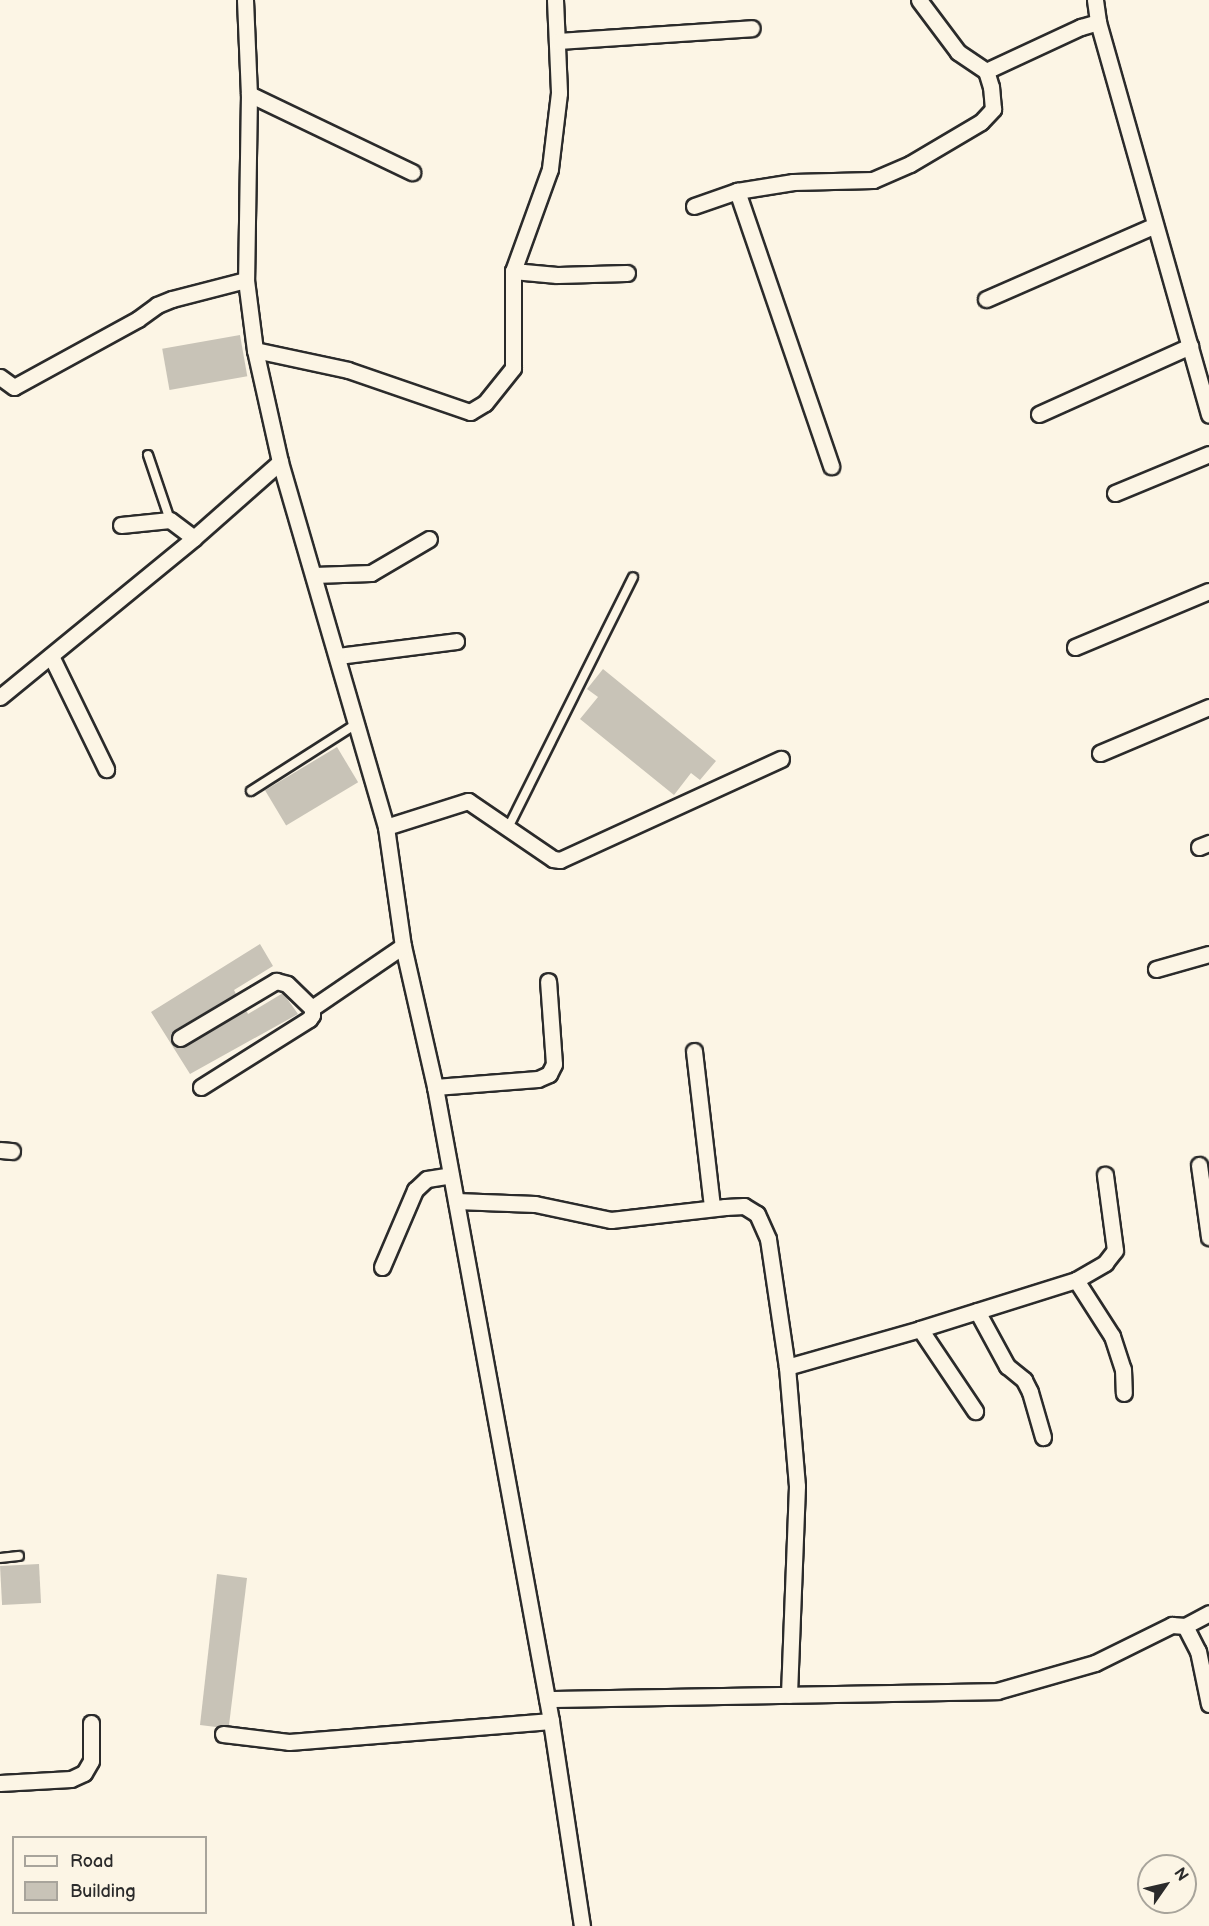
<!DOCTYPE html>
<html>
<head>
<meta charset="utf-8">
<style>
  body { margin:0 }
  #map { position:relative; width:1209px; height:1926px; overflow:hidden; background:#fcf5e5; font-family:"Balsamiq Sans",sans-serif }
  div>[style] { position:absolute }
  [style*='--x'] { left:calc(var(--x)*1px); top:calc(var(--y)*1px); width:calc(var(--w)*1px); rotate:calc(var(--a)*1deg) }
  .building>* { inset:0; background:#c8c3b7; transform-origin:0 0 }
  .roads { filter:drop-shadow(2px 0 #2b2b2b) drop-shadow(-2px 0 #2b2b2b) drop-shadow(0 2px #2b2b2b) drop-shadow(0 -2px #2b2b2b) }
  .service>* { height:8px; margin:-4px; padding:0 4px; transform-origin:4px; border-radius:4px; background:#fcf5e5 }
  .minor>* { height:15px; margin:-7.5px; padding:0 7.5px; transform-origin:7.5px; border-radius:7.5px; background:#fcf5e5 }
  span { translate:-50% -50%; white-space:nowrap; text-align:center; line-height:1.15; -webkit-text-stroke:5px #fcf5e5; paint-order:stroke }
  .legend { position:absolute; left:12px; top:1836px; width:195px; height:78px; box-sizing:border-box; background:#fcf5e5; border:2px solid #a8a49b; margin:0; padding:8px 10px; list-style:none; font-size:18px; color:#2b2b2b }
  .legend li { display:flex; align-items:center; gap:12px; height:30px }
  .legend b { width:30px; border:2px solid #a8a49b }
  .north { position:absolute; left:1137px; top:1854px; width:60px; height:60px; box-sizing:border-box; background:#fcf5e5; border:2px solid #a8a49b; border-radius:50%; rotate:56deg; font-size:16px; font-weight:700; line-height:24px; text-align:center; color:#2b2b2b }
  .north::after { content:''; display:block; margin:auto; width:21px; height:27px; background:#2b2b2b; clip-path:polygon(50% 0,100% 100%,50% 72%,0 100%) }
</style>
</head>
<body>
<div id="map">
  <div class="building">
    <i style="left:240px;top:335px;width:42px;height:79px;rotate:80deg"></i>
    <i style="clip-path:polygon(603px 669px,716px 761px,700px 780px,691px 773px,674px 795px,580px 719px,598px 697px,587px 689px)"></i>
    <i style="left:337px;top:747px;width:41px;height:84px;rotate:59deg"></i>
    <i style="clip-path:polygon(260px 944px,273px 966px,234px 990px,236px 994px,175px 1030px,171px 1034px,171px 1042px,176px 1047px,185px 1046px,246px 1010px,248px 1014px,283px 993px,298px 1014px,190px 1074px,151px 1012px)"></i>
    <i style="left:39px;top:1564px;width:39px;height:39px;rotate:87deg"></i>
    <i style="clip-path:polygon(217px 1574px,247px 1578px,229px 1725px,216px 1727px,200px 1725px)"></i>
  </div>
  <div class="roads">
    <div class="service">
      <i style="--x:148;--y:455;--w:69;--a:71.3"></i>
      <i style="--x:251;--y:791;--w:125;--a:-32.5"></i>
      <i style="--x:508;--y:828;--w:280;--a:-63.5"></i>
      <i style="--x:0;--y:1558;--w:19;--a:-6"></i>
    </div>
    <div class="minor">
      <i style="--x:245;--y:0;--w:94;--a:87.6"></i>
      <i style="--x:249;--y:94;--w:186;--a:90.9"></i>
      <i style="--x:246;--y:280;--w:71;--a:82.7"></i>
      <i style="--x:255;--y:350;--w:115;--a:77.4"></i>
      <i style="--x:555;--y:0;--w:93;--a:87.5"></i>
      <i style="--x:559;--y:93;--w:77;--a:96.8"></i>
      <i style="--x:550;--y:169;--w:109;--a:109.9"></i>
      <i style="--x:513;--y:271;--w:44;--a:5.2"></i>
      <i style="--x:557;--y:275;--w:70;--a:-1.6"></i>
      <i style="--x:1095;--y:0;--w:22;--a:82"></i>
      <i style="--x:1098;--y:22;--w:408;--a:74.2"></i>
      <i style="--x:558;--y:41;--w:194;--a:-3.8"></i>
      <i style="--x:986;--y:71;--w:105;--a:-24.9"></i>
      <i style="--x:1081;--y:27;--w:18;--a:-16"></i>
      <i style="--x:249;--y:94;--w:181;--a:25.6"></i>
      <i style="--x:737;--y:191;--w:291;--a:71.1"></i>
      <i style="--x:694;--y:206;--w:46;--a:-19.2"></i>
      <i style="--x:737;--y:191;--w:57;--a:-9.1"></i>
      <i style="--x:793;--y:182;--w:80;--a:-1.4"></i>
      <i style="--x:873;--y:180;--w:40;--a:-23.4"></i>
      <i style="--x:910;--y:164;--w:82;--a:-30.6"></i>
      <i style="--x:981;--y:122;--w:18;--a:-47"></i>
      <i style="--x:993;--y:109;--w:22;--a:-95"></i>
      <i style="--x:991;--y:87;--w:17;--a:-107"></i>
      <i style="--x:986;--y:71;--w:34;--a:-146"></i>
      <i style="--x:958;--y:52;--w:65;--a:-126.9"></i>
      <i style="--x:986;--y:299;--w:184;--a:-23.6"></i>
      <i style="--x:255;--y:350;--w:95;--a:12.1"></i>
      <i style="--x:348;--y:370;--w:129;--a:19"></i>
      <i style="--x:470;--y:412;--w:17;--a:-31"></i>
      <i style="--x:485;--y:403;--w:45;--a:-51.3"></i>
      <i style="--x:513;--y:368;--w:97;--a:-90"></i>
      <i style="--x:0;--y:377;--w:17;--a:36"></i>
      <i style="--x:14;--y:387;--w:141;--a:-28.7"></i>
      <i style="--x:138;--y:319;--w:24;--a:-36"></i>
      <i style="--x:157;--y:305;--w:16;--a:-22"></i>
      <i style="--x:172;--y:299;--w:76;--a:-14.4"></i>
      <i style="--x:1039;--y:414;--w:166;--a:-24.2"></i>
      <i style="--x:1115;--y:493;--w:102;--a:-22.5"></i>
      <i style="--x:121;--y:525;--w:49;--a:-5.8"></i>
      <i style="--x:170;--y:520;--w:30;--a:37"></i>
      <i style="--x:314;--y:575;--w:57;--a:-2"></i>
      <i style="--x:371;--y:573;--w:67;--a:-30.4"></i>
      <i style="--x:1075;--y:647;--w:145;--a:-22.7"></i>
      <i style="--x:51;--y:656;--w:126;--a:64"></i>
      <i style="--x:338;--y:656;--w:119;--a:-7.2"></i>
      <i style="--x:0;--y:697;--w:251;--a:-39.3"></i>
      <i style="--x:194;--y:538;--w:115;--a:-41.5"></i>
      <i style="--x:280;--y:462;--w:380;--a:73.8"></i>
      <i style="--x:386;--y:827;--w:120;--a:81.9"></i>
      <i style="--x:403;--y:946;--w:145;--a:77.2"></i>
      <i style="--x:435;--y:1087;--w:645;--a:79.63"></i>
      <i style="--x:551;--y:1721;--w:207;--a:81.4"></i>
      <i style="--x:1100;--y:753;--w:118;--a:-22.9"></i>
      <i style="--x:386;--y:827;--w:86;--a:-17.6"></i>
      <i style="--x:468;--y:801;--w:103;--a:34.3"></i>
      <i style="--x:553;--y:859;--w:7;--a:8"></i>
      <i style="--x:560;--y:860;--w:243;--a:-24.6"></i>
      <i style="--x:1199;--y:847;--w:11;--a:-22"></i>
      <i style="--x:1156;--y:969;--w:55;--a:-15.8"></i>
      <i style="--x:180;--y:1038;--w:112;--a:-30.7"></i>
      <i style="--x:276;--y:981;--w:11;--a:15"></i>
      <i style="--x:287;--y:984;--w:35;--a:44"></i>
      <i style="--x:694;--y:1051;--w:157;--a:83.4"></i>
      <i style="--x:201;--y:1087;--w:128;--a:-32.2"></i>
      <i style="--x:309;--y:1019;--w:5;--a:-53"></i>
      <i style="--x:312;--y:1015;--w:7;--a:-90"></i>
      <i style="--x:312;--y:1008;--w:110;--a:-34.3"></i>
      <i style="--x:435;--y:1087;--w:103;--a:-4.4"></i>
      <i style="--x:538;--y:1079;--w:12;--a:-24"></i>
      <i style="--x:549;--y:1074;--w:11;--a:-63"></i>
      <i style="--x:554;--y:1064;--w:83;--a:-94.1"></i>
      <i style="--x:0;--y:1150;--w:12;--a:5"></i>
      <i style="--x:1199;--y:1165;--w:73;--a:82.1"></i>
      <i style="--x:456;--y:1201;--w:79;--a:2.2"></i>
      <i style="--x:535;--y:1204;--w:78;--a:11.9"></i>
      <i style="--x:611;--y:1220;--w:115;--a:-6.5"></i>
      <i style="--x:725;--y:1207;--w:19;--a:-3"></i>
      <i style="--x:744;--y:1206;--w:15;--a:32"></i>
      <i style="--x:757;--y:1214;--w:27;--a:66"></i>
      <i style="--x:768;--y:1239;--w:129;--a:81.6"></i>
      <i style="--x:787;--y:1367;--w:119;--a:85.2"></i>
      <i style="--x:797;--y:1486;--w:209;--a:92.2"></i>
      <i style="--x:382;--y:1267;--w:84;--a:-66.8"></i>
      <i style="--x:415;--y:1190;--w:16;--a:-43"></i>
      <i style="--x:427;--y:1179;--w:24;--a:-9"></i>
      <i style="--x:1076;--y:1280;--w:67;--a:57.3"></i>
      <i style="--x:1112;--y:1336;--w:35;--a:72"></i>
      <i style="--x:1123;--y:1369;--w:24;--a:88"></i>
      <i style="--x:977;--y:1311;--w:63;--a:61.4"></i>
      <i style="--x:1007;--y:1366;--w:22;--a:39"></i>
      <i style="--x:1024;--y:1380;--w:13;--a:63"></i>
      <i style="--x:1030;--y:1392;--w:47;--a:73.9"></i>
      <i style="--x:920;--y:1329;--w:99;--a:56.1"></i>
      <i style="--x:787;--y:1367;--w:138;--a:-15.9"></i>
      <i style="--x:920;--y:1329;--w:164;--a:-17.4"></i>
      <i style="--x:1076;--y:1280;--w:34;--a:-30"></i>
      <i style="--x:1105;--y:1263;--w:16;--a:-52"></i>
      <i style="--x:1115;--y:1250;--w:76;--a:-97.6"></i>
      <i style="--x:1185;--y:1626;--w:28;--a:63"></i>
      <i style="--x:1198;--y:1651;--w:54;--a:78.3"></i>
      <i style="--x:547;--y:1699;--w:450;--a:-1"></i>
      <i style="--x:997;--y:1691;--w:102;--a:-15.9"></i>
      <i style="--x:1095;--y:1663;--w:86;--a:-26.3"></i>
      <i style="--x:1172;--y:1625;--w:13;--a:4"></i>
      <i style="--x:1185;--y:1626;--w:27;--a:-28"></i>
      <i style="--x:223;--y:1734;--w:66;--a:6.9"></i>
      <i style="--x:289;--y:1742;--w:263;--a:-4.6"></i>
      <i style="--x:0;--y:1783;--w:71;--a:-3.2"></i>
      <i style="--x:71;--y:1779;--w:14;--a:-25"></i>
      <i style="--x:84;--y:1773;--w:14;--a:-60"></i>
      <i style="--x:91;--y:1761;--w:38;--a:-90"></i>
    </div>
  </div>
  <ul class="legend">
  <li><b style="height:8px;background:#fcf5e5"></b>Road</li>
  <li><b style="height:16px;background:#c8c3b7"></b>Building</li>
  </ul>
  <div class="north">N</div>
</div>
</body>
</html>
